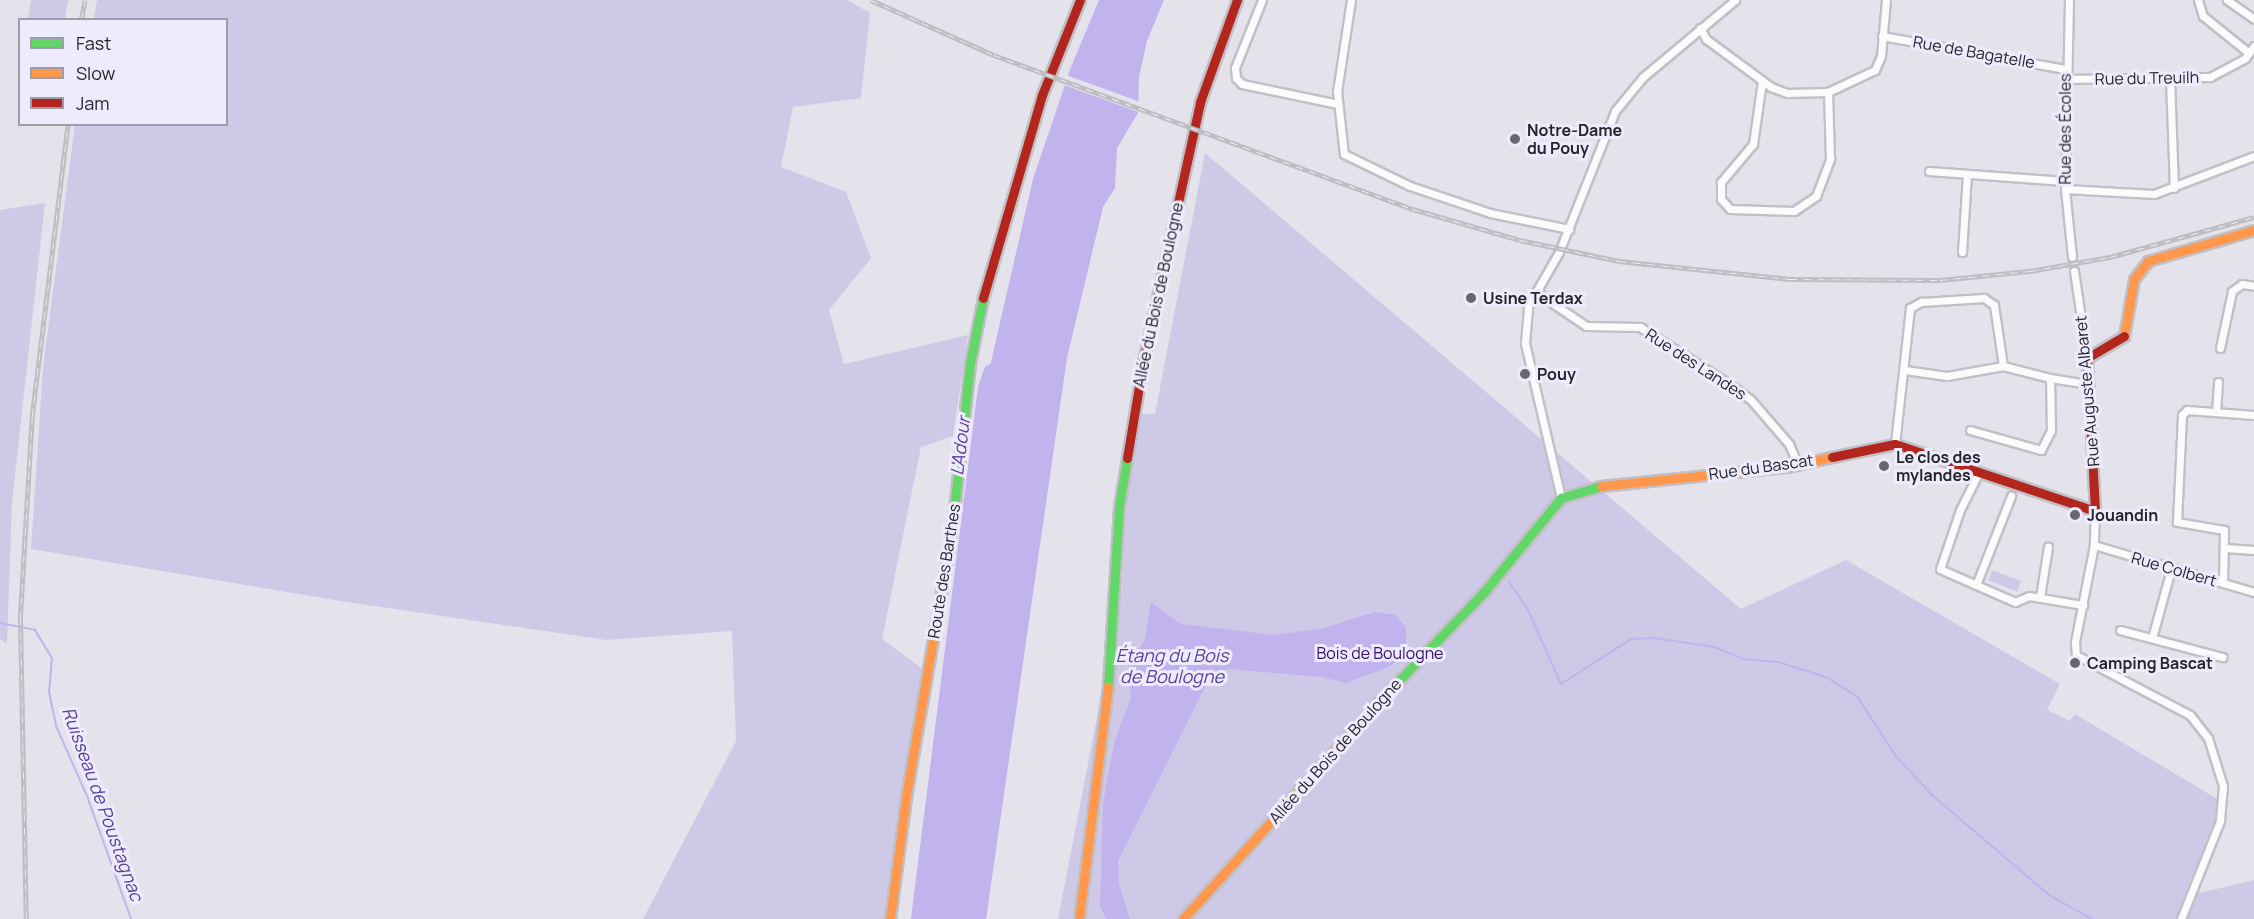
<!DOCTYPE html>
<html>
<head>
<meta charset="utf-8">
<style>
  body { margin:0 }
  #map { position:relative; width:2254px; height:919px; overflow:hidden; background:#e4e2eb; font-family:Manrope,sans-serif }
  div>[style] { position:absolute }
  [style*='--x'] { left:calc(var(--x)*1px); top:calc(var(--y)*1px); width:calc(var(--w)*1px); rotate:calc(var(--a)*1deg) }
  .green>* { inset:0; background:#cfc9e8; transform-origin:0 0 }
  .water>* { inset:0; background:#c1b4ee }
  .pier>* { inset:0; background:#e4e2eb; transform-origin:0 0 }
  .stream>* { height:2px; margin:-1px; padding:0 1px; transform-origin:1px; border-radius:1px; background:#c1b4ee }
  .river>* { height:14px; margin:-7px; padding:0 7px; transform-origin:7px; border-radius:7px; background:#c1b4ee }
  .roads { filter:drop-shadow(2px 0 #c1c0c7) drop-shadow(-2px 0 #c1c0c7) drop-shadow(0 2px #c1c0c7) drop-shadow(0 -2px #c1c0c7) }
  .street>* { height:7px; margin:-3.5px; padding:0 3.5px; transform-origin:3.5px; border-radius:3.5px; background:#fbfbfc }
  .fast>* { height:9px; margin:-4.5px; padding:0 4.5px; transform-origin:4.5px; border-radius:4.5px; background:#63d668 }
  .slow>* { height:9px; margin:-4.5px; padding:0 4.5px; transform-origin:4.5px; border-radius:4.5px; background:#ff974d }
  .jam>* { height:9px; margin:-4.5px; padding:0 4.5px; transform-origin:4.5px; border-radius:4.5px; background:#b3261e }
  .rail>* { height:4.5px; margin-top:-2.25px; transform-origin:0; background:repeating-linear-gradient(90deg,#eeebfd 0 7px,#bebdc0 0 14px); box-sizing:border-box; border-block:2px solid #bebdc0 }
  .dots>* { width:16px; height:16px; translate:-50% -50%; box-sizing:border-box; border:3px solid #eeebfd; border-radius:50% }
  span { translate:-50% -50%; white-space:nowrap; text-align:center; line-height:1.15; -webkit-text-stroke:6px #eeebfd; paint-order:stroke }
  .street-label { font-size:16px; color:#26252c }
  .poi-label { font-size:16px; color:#26252c; font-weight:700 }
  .left { translate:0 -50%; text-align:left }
  .park-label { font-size:16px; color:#35116d }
  .water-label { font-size:18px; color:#5b409c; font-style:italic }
  .legend { position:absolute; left:18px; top:18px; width:210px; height:108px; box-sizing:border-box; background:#eeebfd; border:2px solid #9e9ca9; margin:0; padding:8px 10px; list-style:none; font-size:18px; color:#26252c }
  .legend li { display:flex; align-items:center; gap:12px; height:30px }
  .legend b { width:30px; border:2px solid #9e9ca9 }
</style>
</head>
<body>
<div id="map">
  <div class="green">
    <i style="clip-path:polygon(31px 0,68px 0,65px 19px,28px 19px)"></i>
    <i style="clip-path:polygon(97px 0,847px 0,870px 13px,861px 98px,793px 107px,781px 167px,846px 192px,871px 258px,829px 310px,844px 364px,968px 335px,953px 436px,921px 447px,882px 639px,924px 670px,886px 919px,643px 919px,736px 741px,732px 631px,606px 640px,347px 602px,31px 549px,43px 367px,75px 125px,226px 124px,226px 20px,94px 19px)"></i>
    <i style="clip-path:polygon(1205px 153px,1741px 609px,1846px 560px,2060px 684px,2047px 710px,2070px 721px,2075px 714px,2219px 800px,2216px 821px,2187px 896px,2254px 880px,2254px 919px,1058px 919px,1122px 588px,1125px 505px,1134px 438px,1142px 414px,1155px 414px)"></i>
    <i style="clip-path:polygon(45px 203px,12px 502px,7px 644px,0 639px,0 210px)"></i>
    <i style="left:1992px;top:570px;width:31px;height:11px;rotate:21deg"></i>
  </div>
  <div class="water">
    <i style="clip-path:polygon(1099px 0,1164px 0,1147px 41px,1139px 77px,1138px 113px,1117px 148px,1115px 188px,1103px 207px,1067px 358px,986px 919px,918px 919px,985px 388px,1033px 179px,1071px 67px)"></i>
    <i style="clip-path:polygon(1151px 602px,1181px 624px,1275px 635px,1324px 628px,1375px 612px,1395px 615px,1406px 627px,1406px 648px,1391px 666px,1346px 683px,1321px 677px,1228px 669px,1212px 673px,1118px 861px,1119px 884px,1130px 919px,1106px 919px,1100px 907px,1103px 803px,1114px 743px,1131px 697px,1128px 668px,1145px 639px)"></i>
  </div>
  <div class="pier">
    <i style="left:1066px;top:75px;width:80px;height:10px;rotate:20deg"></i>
  </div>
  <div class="stream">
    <i style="--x:1508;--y:581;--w:35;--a:55"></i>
    <i style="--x:1528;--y:610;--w:81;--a:66"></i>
    <i style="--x:1561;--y:684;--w:83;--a:-32.7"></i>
    <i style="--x:1631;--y:639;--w:23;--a:-2"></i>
    <i style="--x:1654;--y:638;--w:61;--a:8.5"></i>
    <i style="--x:1714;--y:647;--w:31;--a:22"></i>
    <i style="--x:1743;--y:659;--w:35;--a:5"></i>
    <i style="--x:1778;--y:662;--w:50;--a:17.4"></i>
    <i style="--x:1826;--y:677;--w:36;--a:32"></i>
    <i style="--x:1857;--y:696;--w:70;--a:57.2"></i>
    <i style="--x:1895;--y:755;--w:54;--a:47.2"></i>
    <i style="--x:1932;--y:795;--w:154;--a:40.5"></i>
    <i style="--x:2049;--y:895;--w:49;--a:29.2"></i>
    <i style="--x:0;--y:623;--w:36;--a:11"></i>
    <i style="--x:35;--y:630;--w:33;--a:59"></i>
    <i style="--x:52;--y:658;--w:34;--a:95"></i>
    <i style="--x:49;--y:692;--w:35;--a:78"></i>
    <i style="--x:56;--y:726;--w:77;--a:66.1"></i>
    <i style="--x:87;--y:796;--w:131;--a:70.3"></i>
  </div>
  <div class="river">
    <i style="--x:918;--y:919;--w:535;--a:-82.81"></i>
    <i style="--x:985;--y:388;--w:18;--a:-71"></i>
  </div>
  <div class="roads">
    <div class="street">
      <i style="--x:1262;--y:0;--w:73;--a:111.7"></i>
      <i style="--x:1235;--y:68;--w:10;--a:84"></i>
      <i style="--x:1236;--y:78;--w:8;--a:45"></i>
      <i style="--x:1242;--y:84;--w:98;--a:11.8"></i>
      <i style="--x:1351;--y:0;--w:92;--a:98.7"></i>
      <i style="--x:1337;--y:91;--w:63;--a:83.7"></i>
      <i style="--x:1344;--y:154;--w:73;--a:25.9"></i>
      <i style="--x:1410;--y:186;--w:84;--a:18.6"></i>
      <i style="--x:1490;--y:213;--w:81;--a:11.4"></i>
      <i style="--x:2069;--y:0;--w:189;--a:91.2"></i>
      <i style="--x:2065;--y:189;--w:68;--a:84.1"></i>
      <i style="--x:2198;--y:0;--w:17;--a:73"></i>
      <i style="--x:2203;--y:16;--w:59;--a:38.8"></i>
      <i style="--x:2227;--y:0;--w:33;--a:35"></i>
      <i style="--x:1700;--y:28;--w:13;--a:61"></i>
      <i style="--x:1706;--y:39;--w:81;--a:36.4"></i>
      <i style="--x:1771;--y:87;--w:17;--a:21"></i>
      <i style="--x:1787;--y:93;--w:41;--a:-1.4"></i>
      <i style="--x:1828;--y:92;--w:52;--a:-25.1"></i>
      <i style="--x:1875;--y:70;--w:15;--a:-67"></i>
      <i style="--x:1881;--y:56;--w:56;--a:-84.9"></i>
      <i style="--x:1882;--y:36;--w:186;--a:10.2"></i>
      <i style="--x:2065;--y:79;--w:145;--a:-0.8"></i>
      <i style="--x:2210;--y:77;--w:40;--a:-28"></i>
      <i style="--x:2245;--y:58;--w:15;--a:-53"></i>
      <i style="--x:2170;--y:79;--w:109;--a:87.9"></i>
      <i style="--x:1762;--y:81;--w:64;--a:98.1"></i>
      <i style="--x:1753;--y:144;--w:50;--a:130.1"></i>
      <i style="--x:1721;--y:182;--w:17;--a:90"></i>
      <i style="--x:1721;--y:199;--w:13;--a:48"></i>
      <i style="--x:1730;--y:209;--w:64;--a:1.8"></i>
      <i style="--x:1794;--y:211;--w:27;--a:-34"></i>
      <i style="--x:1816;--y:196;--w:40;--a:-69"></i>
      <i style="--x:1830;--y:159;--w:67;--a:-91.7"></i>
      <i style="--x:1929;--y:171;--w:136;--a:4.2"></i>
      <i style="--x:2065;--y:189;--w:89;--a:3.2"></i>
      <i style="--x:2154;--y:194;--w:107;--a:-20.8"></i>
      <i style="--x:1962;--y:252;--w:77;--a:-86.3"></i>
      <i style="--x:2074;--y:271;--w:88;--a:81.5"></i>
      <i style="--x:1536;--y:292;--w:60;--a:34.2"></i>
      <i style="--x:1586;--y:326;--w:54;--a:1.1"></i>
      <i style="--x:1640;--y:327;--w:113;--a:32.7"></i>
      <i style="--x:1735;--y:388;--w:20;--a:37"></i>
      <i style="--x:1751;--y:400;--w:58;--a:49.2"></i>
      <i style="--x:1789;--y:444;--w:23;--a:67"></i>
      <i style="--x:2220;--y:348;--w:58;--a:-78.1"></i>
      <i style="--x:2232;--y:291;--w:12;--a:-35"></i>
      <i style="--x:2242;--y:284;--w:12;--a:9"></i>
      <i style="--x:1905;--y:370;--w:42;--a:8.1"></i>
      <i style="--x:1947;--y:376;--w:57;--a:-10.1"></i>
      <i style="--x:2216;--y:412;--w:30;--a:-86"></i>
      <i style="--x:1970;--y:430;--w:74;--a:15.7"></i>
      <i style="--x:2041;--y:450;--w:22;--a:-63"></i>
      <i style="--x:2051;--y:430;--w:52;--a:-91.1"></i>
      <i style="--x:2050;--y:378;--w:39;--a:9"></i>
      <i style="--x:1895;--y:444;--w:137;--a:-83.7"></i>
      <i style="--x:1910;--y:308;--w:13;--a:-29"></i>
      <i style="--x:1921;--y:302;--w:63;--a:-3.6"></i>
      <i style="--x:1984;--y:298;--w:12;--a:35"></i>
      <i style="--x:1994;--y:305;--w:62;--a:81.6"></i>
      <i style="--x:2003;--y:366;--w:49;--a:14.3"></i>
      <i style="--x:1979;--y:472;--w:42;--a:116.6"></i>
      <i style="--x:1960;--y:510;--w:62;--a:108.7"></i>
      <i style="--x:1940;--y:569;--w:82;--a:23.7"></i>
      <i style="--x:2015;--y:602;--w:15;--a:-23"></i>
      <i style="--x:2029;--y:596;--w:55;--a:9.5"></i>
      <i style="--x:1561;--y:498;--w:159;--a:-103.1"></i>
      <i style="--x:1525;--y:343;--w:37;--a:-85"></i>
      <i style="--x:1528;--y:306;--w:62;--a:-60.1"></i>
      <i style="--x:1559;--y:252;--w:152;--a:-68.3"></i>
      <i style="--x:1615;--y:111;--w:44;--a:-50.5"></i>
      <i style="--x:1643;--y:77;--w:120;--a:-39.9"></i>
      <i style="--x:2095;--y:511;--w:34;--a:92"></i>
      <i style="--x:2094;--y:545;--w:99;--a:101.1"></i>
      <i style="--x:2075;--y:642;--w:13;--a:86"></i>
      <i style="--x:2076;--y:655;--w:129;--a:27.8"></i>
      <i style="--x:2190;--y:715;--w:29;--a:52"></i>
      <i style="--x:2208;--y:738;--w:50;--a:72.6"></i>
      <i style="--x:2223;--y:786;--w:35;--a:95"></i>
      <i style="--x:2220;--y:821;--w:105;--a:111.7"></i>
      <i style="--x:2094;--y:545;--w:167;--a:16.4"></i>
      <i style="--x:2225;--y:548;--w:29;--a:4"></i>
      <i style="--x:2223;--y:583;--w:53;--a:-88.9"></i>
      <i style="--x:2224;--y:530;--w:48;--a:-170.3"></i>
      <i style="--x:2177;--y:522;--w:107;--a:-87.3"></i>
      <i style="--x:2182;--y:415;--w:7;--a:-45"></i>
      <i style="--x:2187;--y:410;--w:67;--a:4.3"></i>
      <i style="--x:1976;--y:585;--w:96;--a:-68.5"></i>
      <i style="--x:2040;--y:597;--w:51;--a:-80.9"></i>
      <i style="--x:2120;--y:630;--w:106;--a:14.8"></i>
      <i style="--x:2152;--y:638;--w:72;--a:-74.6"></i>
    </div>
    <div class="fast">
      <i style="--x:952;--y:529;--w:167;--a:-83.8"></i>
      <i style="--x:970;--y:363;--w:66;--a:-78.7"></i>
      <i style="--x:1108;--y:687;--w:180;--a:-86.5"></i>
      <i style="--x:1119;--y:507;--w:50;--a:-80.7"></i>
      <i style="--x:1389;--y:691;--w:137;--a:-46.2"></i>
      <i style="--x:1484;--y:592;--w:122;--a:-50.7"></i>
      <i style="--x:1561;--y:498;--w:42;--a:-16.7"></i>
    </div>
    <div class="slow">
      <i style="--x:2124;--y:336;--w:58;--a:-80"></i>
      <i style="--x:2134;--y:279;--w:23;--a:-52"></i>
      <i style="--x:2148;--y:261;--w:110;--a:-16.3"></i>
      <i style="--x:1601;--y:486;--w:186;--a:-5.9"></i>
      <i style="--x:1786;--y:467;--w:47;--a:-12.3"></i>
      <i style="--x:890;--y:919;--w:130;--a:-82.5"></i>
      <i style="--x:907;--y:790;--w:265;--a:-80.2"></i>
      <i style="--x:1079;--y:919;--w:234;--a:-82.9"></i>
      <i style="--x:1183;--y:919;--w:307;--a:-47.9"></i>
    </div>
    <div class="jam">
      <i style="--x:983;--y:298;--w:211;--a:-73.8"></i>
      <i style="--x:1042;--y:95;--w:102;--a:-68.2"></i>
      <i style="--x:1832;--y:457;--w:64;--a:-11.7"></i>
      <i style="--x:1895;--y:444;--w:211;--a:18.5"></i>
      <i style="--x:2095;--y:511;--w:153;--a:-93"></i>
      <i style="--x:2087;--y:358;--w:43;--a:-30.7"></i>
      <i style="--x:1127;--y:458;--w:97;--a:-80.5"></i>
      <i style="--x:1143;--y:362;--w:266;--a:-77.6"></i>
      <i style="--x:1200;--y:102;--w:109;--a:-70.1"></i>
    </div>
  </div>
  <div class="rail">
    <i style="--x:871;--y:0;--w:135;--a:24.1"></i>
    <i style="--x:994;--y:55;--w:446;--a:20.2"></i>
    <i style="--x:1413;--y:209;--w:111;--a:16.2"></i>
    <i style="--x:1520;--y:240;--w:101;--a:12"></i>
    <i style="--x:1619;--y:261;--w:172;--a:6"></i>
    <i style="--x:1790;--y:279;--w:150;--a:0.4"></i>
    <i style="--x:1940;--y:280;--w:90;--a:-5.7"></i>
    <i style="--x:2030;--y:271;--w:81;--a:-9.9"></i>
    <i style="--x:2110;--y:257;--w:149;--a:-15.5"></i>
    <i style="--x:81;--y:20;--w:20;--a:-79"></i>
    <i style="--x:26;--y:919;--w:300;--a:-91.1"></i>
    <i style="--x:20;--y:619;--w:203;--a:-86.6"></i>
    <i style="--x:32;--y:416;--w:294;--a:-83"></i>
  </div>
  <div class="dots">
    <i style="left:1515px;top:139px;background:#68676f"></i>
    <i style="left:1471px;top:298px;background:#68676f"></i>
    <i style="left:1525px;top:374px;background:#68676f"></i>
    <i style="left:1884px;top:466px;background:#68676f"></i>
    <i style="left:2075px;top:515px;background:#68676f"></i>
    <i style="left:2075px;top:663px;background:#68676f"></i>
  </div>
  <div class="street-label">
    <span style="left:1974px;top:52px;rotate:10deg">Rue de Bagatelle</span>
    <span style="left:2147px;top:78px;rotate:-1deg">Rue du Treuilh</span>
    <span style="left:2065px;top:129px;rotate:-90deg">Rue des Écoles</span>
    <span style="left:1158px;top:295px;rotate:-78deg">Allée du Bois de Boulogne</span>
    <span style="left:1696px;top:364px;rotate:33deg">Rue des Landes</span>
    <span style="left:2087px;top:391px;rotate:-95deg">Rue Auguste Albaret</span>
    <span style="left:1761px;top:467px;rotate:-8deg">Rue du Bascat</span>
    <span style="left:2174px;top:569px;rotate:16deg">Rue Colbert</span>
    <span style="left:944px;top:571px;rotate:-81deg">Route des Barthes</span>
    <span style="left:1335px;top:751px;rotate:-48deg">Allée du Bois de Boulogne</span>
  </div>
  <div class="poi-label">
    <span class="left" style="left:1527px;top:139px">Notre-Dame<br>du Pouy</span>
    <span class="left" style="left:1483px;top:298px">Usine Terdax</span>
    <span class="left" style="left:1537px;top:374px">Pouy</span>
    <span class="left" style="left:1896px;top:466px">Le clos des<br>mylandes</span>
    <span class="left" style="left:2087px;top:515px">Jouandin</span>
    <span class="left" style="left:2087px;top:663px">Camping Bascat</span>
  </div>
  <div class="park-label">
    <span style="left:1380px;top:653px">Bois de Boulogne</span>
  </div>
  <div class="water-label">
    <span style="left:960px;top:446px;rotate:-83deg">L'Adour</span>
    <span style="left:1172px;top:666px">Étang du Bois<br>de Boulogne</span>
    <span style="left:103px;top:804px;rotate:70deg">Ruisseau de Poustagnac</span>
  </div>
  <ul class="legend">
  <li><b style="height:8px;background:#63d668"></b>Fast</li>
  <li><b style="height:8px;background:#ff974d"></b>Slow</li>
  <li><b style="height:8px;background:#b3261e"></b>Jam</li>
  </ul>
</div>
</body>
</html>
